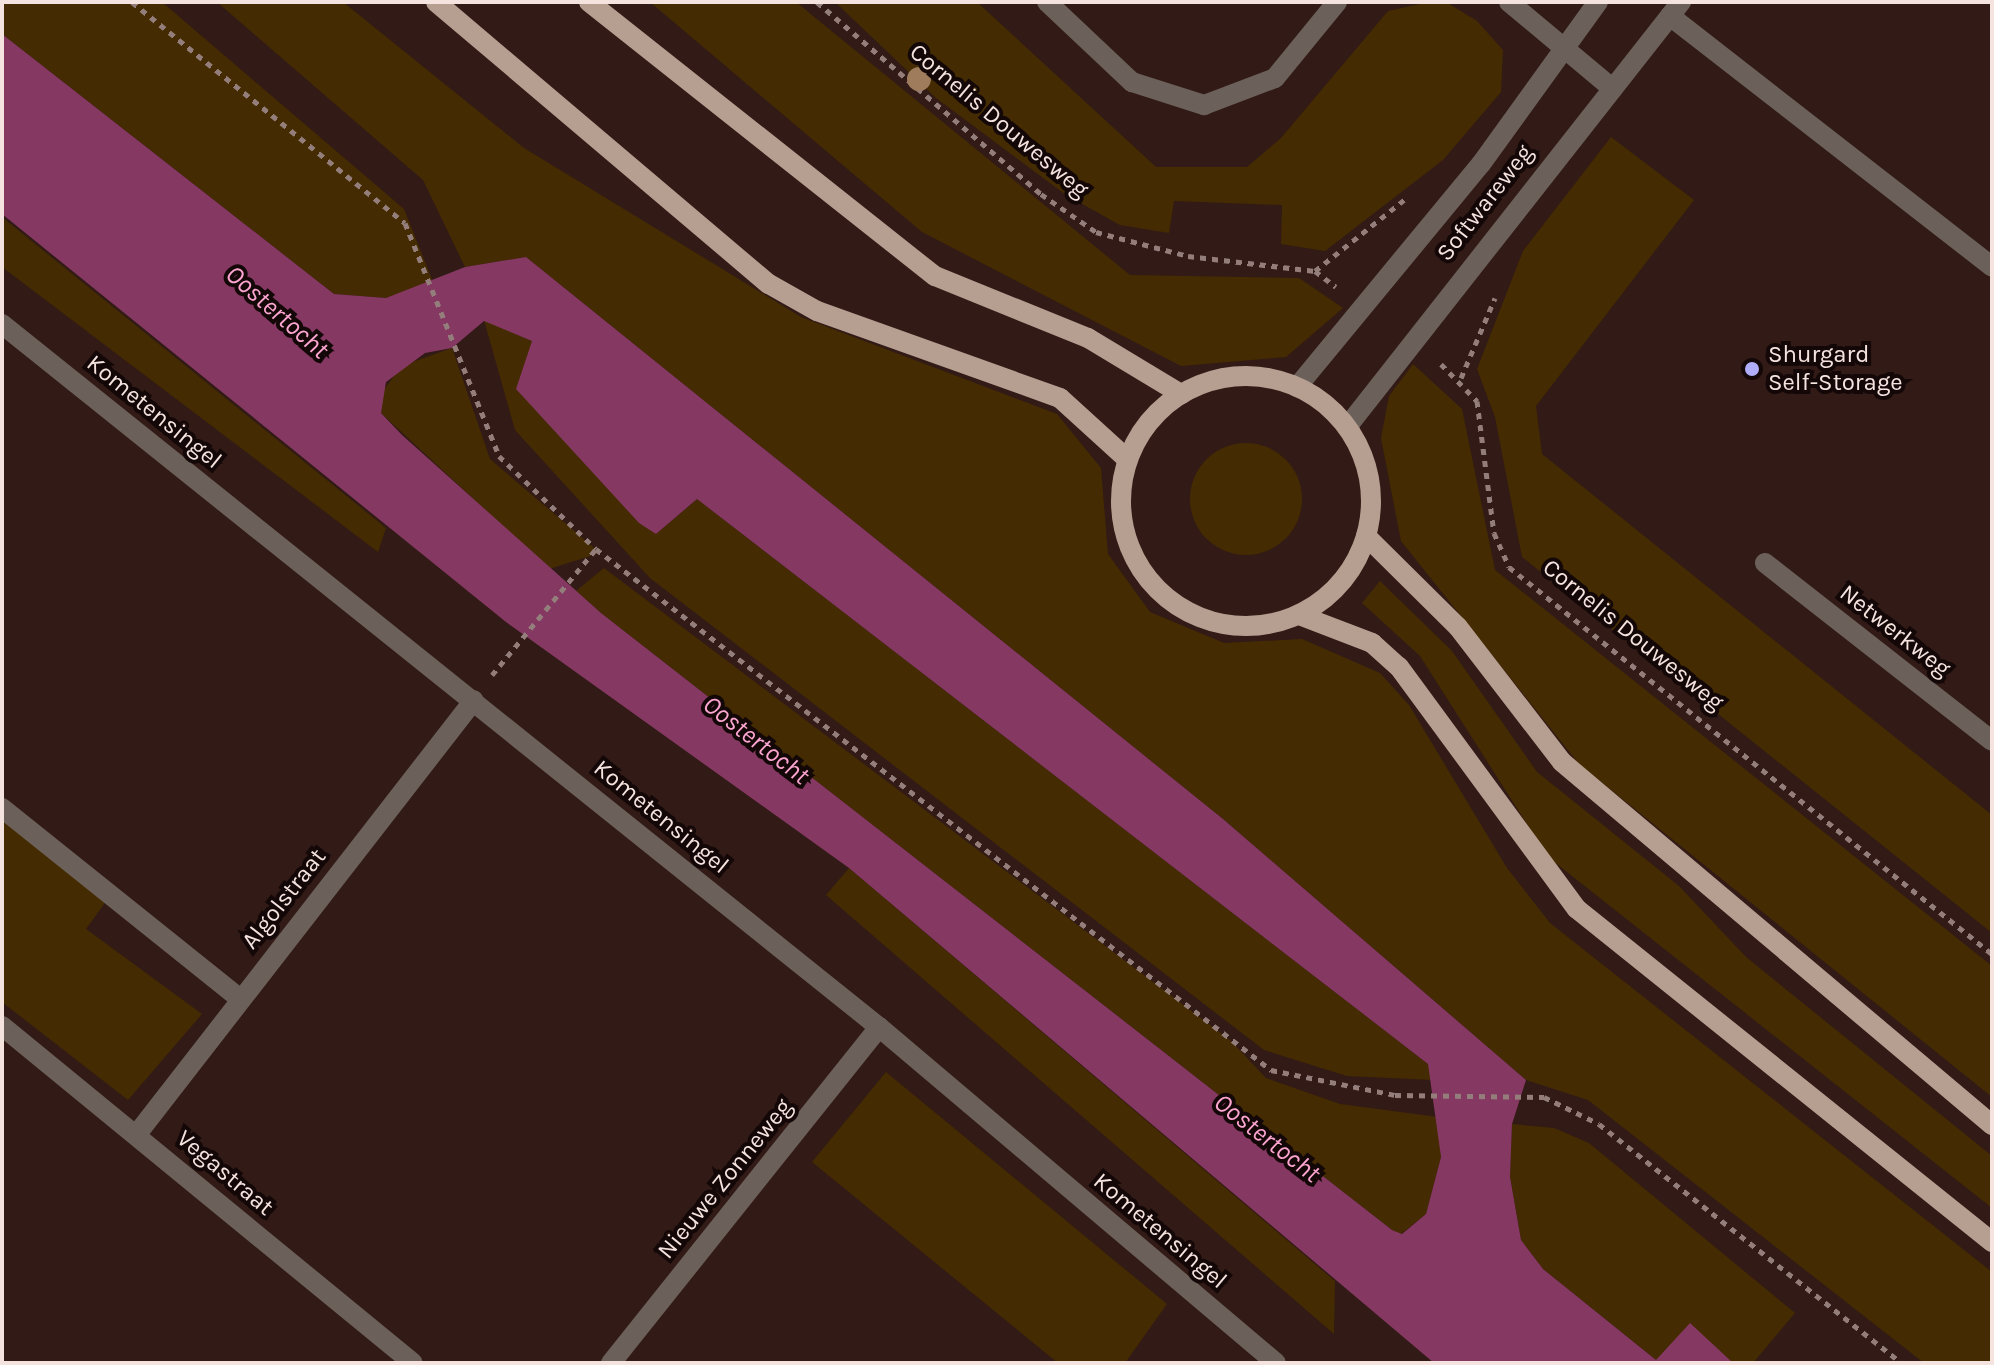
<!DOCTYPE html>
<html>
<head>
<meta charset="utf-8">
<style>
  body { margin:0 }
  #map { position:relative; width:1994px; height:1365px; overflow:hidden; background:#321a16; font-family:Karla,sans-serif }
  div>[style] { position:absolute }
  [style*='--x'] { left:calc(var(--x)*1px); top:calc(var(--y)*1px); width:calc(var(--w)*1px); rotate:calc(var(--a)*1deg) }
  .green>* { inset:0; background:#442b01 }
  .round { border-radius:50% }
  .water>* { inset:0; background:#853862 }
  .path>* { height:5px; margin-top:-2.5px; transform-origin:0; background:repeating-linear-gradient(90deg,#937e7b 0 6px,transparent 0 12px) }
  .minor>* { height:20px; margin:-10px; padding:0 10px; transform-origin:10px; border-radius:10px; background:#6b605a }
  .major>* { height:20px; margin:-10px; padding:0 10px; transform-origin:10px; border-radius:10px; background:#b69f91 }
  .major>.ring { margin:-10px; padding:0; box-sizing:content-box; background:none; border:20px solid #b69f91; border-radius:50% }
  .trees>* { width:24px; height:24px; margin:-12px; border-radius:50%; background:#9f7c5c }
  .dots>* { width:22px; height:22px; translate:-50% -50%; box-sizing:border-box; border:4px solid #130807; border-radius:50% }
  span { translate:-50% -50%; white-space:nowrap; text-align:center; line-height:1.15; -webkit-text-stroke:8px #130807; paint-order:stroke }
  .street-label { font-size:24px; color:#f5e3e0 }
  .poi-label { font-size:24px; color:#f5e3e0 }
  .left { translate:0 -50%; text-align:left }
  .water-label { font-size:26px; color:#fda5d1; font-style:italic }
  .frame { position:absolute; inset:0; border:4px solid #f5e3e0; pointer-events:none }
</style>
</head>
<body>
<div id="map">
  <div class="green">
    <i style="clip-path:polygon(2px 2px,162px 2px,404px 209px,433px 282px,386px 298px,334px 294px,2px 34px)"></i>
    <i style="clip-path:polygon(217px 2px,343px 2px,524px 148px,801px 317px,1057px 414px,1101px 468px,1108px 554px,1150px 612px,1224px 643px,1302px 639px,1380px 673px,1409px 705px,1507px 868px,1550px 923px,1992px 1272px,1992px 1363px,1924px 1363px,1588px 1100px,1526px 1080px,1223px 819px,526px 257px,465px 267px,423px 180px)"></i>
    <i style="clip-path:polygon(650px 2px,796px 2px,1130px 275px,1299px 278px,1343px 308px,1286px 357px,1181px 366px,922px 232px)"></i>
    <i style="clip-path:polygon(835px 2px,977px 2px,1156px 167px,1247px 167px,1281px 138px,1388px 11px,1429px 2px,1446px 2px,1477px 21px,1503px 50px,1501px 92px,1443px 160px,1325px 251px,1281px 244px,1282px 205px,1174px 201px,1169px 233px,1120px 225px,1066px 195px,936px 98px)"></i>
    <i style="clip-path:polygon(1611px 137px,1694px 200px,1536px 406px,1542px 454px,1992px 815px,1992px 933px,1522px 557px,1495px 417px,1477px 369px,1523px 251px)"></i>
    <i style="clip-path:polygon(2px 217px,386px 528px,378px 552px,2px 267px)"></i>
    <i style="clip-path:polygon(484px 320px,532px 341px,656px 534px,697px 499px,1428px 1064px,1432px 1080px,1347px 1076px,1264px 1050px,650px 578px,515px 430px)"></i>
    <i style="clip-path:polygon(452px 348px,490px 459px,600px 553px,549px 569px,381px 413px,381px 394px,401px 366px)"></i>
    <i style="clip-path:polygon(1413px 364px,1462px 409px,1495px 570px,1992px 966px,1992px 1097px,1579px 764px,1401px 541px,1381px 438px,1389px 396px)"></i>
    <i class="round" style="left:1190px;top:443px;width:112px;height:112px"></i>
    <i style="clip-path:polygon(604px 568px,1230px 1040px,1266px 1078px,1340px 1104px,1438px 1117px,1441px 1157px,1426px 1214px,1401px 1234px,1392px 1230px,601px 613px,576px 591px)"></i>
    <i style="clip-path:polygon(1380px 581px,1452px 651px,1537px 772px,1679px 886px,1746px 957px,1992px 1156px,1992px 1208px,1548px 857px,1420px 656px,1362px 603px)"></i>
    <i style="clip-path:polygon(2px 817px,107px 900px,86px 929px,202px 1014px,128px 1100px,2px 1002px)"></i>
    <i style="clip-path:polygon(849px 868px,1335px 1281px,1334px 1334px,826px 895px)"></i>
    <i style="clip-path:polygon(886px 1072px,1167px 1304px,1125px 1363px,1058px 1363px,812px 1162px)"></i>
    <i style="clip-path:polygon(1512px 1124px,1554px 1128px,1589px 1143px,1795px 1313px,1753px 1363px,1656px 1360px,1543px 1269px,1521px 1240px,1510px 1177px)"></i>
  </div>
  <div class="water">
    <i style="clip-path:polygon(evenodd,2px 34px,334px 294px,386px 298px,465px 267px,526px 257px,1223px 819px,1526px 1080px,1512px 1124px,1510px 1177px,1521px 1240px,1543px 1269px,1656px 1360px,1690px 1323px,1733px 1363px,1434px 1363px,849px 868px,506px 622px,2px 214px,2px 34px,484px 321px,532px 341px,516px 389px,639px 523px,656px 534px,697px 499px,1428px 1064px,1441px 1157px,1426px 1214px,1402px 1234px,1392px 1230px,601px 613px,402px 435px,381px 413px,386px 382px,425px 353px,452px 348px,484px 321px)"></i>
  </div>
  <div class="path">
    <i style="--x:132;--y:2;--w:351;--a:39"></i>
    <i style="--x:405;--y:223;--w:251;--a:68"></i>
    <i style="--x:499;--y:456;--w:134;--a:43.8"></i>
    <i style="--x:596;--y:549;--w:853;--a:37.66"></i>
    <i style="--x:1271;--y:1070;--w:126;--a:11.4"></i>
    <i style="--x:1395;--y:1095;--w:149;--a:0.8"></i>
    <i style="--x:1544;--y:1097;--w:61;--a:26.1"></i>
    <i style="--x:1599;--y:1124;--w:386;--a:38.3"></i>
    <i style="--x:817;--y:2;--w:295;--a:40.6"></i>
    <i style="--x:1041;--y:194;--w:67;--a:34.6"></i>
    <i style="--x:1096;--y:232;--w:95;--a:14.6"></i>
    <i style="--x:1188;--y:256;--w:128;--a:6.7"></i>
    <i style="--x:1315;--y:271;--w:26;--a:37"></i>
    <i style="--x:1315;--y:271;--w:114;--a:-38.6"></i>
    <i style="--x:1441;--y:364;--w:52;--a:45.8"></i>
    <i style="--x:1477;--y:401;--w:133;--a:82.7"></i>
    <i style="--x:1494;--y:533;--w:37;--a:66"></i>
    <i style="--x:1509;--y:567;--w:619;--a:38.7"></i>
    <i style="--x:1461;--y:378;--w:87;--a:-67"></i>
    <i style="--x:492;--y:675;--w:163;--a:-50.5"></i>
  </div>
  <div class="minor">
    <i style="--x:1047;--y:2;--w:117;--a:43.3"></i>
    <i style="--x:1132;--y:82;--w:76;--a:17.7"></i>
    <i style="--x:1204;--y:105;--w:76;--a:-20.8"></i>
    <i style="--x:1275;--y:78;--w:98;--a:-50.8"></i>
    <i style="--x:1509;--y:2;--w:134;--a:39.9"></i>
    <i style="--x:1670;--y:16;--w:408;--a:37.9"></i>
    <i style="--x:2;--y:324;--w:1124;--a:38.72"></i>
    <i style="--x:879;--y:1027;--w:520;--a:40.24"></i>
    <i style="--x:1297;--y:387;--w:289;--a:-50.5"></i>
    <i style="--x:1481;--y:164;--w:200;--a:-54.2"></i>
    <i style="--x:1347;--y:427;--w:541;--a:-51.84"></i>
    <i style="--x:1765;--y:563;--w:288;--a:38.1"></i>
    <i style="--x:2;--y:808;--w:304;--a:38.7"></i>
    <i style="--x:2;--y:1026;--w:531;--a:39.35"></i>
    <i style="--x:137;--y:1134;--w:549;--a:-52.17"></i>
    <i style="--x:611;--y:1363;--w:430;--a:-51.4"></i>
  </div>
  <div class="major">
    <i style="--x:436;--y:2;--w:436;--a:40.3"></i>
    <i style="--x:769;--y:284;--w:55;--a:29.4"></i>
    <i style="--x:817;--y:311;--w:258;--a:19.7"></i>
    <i style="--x:1060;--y:398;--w:91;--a:42.3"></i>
    <i style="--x:589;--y:2;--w:441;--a:38.4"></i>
    <i style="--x:935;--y:276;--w:165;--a:22.1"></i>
    <i style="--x:1088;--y:338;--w:109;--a:31.1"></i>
    <i class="ring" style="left:1121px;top:376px;width:230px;height:230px"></i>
    <i style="--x:1366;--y:536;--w:129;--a:44.7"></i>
    <i style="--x:1458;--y:627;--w:170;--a:52.4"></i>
    <i style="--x:1562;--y:762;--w:563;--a:40.17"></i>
    <i style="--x:1299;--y:615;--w:78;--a:21"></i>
    <i style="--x:1372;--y:643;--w:36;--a:42"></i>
    <i style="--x:1399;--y:667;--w:300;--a:53.7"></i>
    <i style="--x:1577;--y:909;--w:532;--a:38.74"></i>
  </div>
  <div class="trees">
    <i style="left:919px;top:79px"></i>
  </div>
  <div class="dots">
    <i style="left:1752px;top:369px;background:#b0aefa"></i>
  </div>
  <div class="street-label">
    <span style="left:999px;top:121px;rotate:40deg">Cornelis Douwesweg</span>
    <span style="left:1485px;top:203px;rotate:-52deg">Softwareweg</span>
    <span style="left:154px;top:412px;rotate:39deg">Kometensingel</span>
    <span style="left:1895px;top:631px;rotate:38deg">Netwerkweg</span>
    <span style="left:1633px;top:635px;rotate:39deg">Cornelis Douwesweg</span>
    <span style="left:661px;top:817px;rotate:39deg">Kometensingel</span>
    <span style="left:284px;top:899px;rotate:-52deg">Algolstraat</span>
    <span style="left:225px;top:1173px;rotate:40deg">Vegastraat</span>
    <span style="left:725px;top:1179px;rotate:-51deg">Nieuwe Zonneweg</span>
    <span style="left:1160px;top:1231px;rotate:40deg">Kometensingel</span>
  </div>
  <div class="poi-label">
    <span class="left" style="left:1768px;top:369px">Shurgard<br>Self-Storage</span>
  </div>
  <div class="water-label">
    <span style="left:277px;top:312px;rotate:41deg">Oostertocht</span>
    <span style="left:756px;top:740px;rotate:38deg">Oostertocht</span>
    <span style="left:1267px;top:1138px;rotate:38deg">Oostertocht</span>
  </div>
  <div class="frame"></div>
</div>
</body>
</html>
